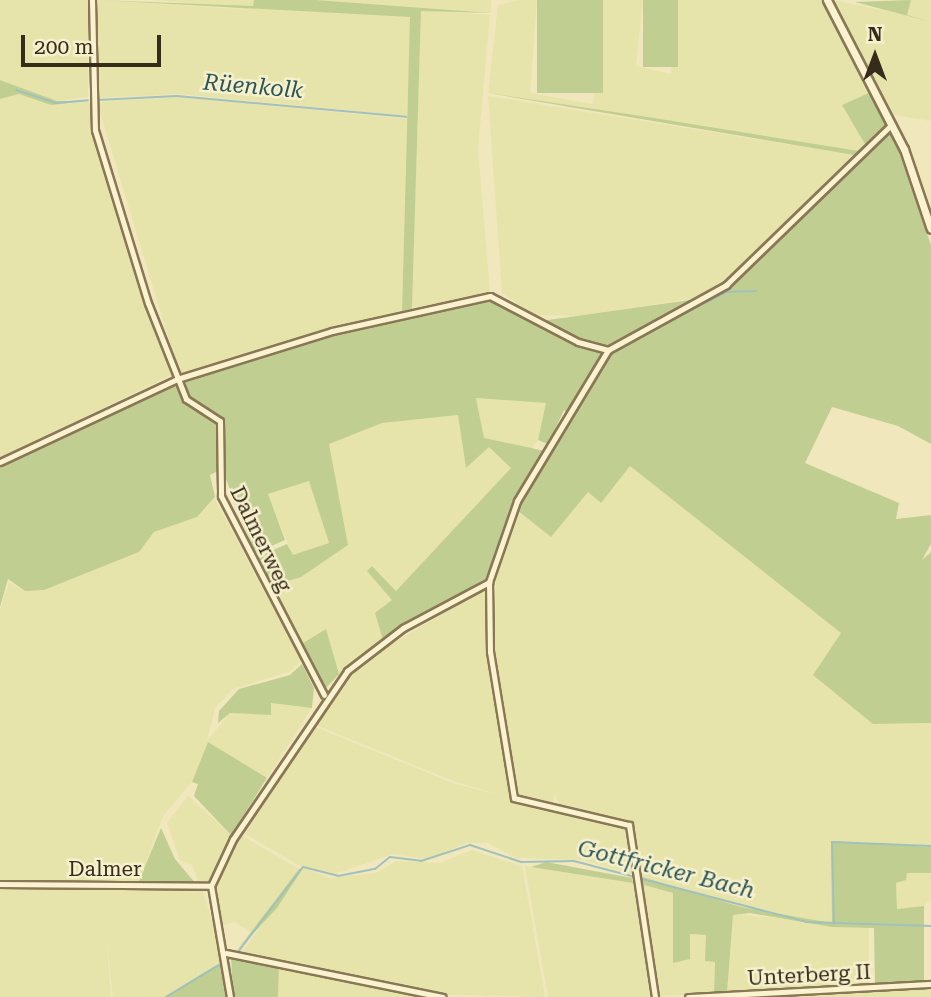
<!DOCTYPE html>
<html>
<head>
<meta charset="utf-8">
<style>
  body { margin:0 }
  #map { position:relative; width:931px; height:997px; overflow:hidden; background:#f0e7bd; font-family:"Roboto Serif",serif }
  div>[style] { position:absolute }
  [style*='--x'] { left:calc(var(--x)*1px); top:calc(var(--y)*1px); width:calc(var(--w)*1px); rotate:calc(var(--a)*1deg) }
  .farmland>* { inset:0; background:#e6e4aa }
  .green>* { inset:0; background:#c0cf91; transform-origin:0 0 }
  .stream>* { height:2px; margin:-1px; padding:0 1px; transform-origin:1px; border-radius:1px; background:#a1c1bc }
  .roads { filter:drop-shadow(2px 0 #897755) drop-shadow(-2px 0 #897755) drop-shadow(0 2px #897755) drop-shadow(0 -2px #897755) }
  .street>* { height:5px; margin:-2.5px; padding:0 2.5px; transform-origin:2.5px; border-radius:2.5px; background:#fbf3d0 }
  .secondary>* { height:7px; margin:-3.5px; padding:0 3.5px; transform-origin:3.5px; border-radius:3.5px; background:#fbf3d0 }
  span { translate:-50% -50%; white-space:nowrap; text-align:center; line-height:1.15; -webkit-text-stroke:5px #f7f0cd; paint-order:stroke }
  .street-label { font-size:21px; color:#372c1b }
  .water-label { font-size:23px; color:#295658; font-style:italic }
  .north { position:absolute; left:840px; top:21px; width:70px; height:70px; -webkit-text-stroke:5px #f7f0cd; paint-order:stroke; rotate:0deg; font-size:19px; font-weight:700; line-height:28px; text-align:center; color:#372c1b }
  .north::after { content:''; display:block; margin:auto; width:24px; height:32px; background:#372c1b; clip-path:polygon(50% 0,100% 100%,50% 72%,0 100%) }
  .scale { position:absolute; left:21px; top:35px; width:140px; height:32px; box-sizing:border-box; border:4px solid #372c1b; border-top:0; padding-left:9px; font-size:21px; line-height:24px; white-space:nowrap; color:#372c1b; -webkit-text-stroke:5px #f7f0cd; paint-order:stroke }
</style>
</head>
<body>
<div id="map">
  <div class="farmland">
    <i style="clip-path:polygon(0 0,89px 0,88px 97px,57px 101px,0 80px)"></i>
    <i style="clip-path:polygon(97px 0,253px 10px,157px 0,254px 0,254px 7px,411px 17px,407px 116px,178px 94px,98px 98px)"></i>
    <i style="clip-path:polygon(316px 0,491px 0,491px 13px)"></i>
    <i style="clip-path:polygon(520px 0,537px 0,530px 93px,593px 104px,603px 0,643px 0,636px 66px,671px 74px,678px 0,824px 0,871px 92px,842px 105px,866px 146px,859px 151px,488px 93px,498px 5px)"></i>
    <i style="clip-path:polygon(832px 0,906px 15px,911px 0,931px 0,931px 121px,894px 115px)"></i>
    <i style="clip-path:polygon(421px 10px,490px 15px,478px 149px,490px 293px,412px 309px)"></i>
    <i style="clip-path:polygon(19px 94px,68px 104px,89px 101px,120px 225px,171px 375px,0 458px,0 99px)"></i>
    <i style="clip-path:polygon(488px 96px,854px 155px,724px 283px,695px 298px,578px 316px,534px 315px,502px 293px)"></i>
    <i style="clip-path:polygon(178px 97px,407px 119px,402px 311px,179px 373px,97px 102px)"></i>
    <i style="clip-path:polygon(476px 398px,547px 403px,538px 440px,530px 450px,484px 439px)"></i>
    <i style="clip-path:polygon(459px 415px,466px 468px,489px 447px,512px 468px,396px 591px,373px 566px,367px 571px,393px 600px,375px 613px,383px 640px,339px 674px,326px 630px,300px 645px,271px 586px,301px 577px,348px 545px,328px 444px,382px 423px)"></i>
    <i style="clip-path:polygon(630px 466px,842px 633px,815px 672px,873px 724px,931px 723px,931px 847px,831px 841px,833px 923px,741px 907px,636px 875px,632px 823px,559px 807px,555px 793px,552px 806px,516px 796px,495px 649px,496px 581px,517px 510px,588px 492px,601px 503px)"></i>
    <i style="clip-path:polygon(309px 480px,329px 543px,293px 556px,267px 494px)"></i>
    <i style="clip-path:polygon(215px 499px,301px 661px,289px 672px,233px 689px,215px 708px,207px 741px,230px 713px,270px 715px,271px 703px,312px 708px,267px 778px,208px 743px,192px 782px,163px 816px,138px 883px,0 883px,0 610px,9px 582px,25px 591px,60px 584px,139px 552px,154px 532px,197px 517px)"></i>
    <i style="clip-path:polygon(486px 588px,487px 652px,511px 798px,456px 782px,313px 724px,327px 696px,372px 656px)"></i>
    <i style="clip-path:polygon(313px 726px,455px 784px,625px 825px,632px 874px,582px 860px,516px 858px,488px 843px,466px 843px,428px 859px,393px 854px,332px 875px,300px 866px,242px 832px)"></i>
    <i style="clip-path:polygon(188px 796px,231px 835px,208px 884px,199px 884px,192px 865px,180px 860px,167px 823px)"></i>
    <i style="clip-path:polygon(239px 834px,299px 869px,251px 932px,234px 922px,219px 927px,214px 888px)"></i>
    <i style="clip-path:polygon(472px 850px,522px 866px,545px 997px,421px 994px,241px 954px,303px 868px,331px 878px,376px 873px,396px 861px,440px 863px)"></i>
    <i style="clip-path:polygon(525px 866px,633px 883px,653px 997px,548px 997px)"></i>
    <i style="clip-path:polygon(906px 873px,931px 873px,931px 900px,922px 907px,897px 909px,896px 882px,906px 880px)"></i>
    <i style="clip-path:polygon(637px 883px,673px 893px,685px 959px,690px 934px,706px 935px,715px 962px,714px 994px,658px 996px)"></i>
    <i style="clip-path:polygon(202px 888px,225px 963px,164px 997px,113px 997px,106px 936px,111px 997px,0 997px,0 889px)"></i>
    <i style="clip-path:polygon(733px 914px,869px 927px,869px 986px,727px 993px)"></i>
    <i style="clip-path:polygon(279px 966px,413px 996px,418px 997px,278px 997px)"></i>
    <i style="clip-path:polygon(931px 988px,931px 997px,754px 997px,888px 990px)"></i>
  </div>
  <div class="green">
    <i style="clip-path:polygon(97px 0,253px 6px,254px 0,316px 0,491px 13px,421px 11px,412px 309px,402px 311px,410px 17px)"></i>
    <i style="left:537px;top:0;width:66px;height:93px"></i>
    <i style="left:643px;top:0;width:35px;height:67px"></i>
    <i style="clip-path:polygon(911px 0,907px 15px,931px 22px,855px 2px)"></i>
    <i style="clip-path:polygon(0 80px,57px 101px,89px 101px,51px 105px,19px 94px,0 99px)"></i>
    <i style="clip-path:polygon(871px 92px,888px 123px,866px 146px,842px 105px)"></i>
    <i style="clip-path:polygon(488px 93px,654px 118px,859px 151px,854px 155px)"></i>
    <i style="clip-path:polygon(892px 132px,931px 245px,931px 444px,898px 426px,832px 407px,805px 463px,899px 503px,896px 519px,931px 515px,931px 544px,922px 560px,931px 552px,931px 723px,873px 724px,813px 675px,841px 633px,630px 466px,601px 503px,588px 492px,551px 537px,517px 510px,568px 414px,564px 410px,548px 444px,538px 440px,546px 403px,476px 398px,484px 438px,545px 451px,515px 500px,488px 577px,383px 640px,375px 613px,392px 600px,367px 571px,372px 566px,396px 591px,511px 468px,489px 447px,466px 468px,458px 415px,382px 423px,329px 444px,348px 545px,301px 577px,271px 586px,257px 557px,287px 544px,293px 555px,329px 543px,309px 481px,268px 494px,285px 540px,255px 553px,222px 469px,210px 475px,215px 497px,197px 517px,154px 532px,139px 552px,44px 590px,25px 591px,8px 579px,0 607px,0 467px,177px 384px,332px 332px,490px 298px,534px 322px,704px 298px,728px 288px)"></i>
    <i style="clip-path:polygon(326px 629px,339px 674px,326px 688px,300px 645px)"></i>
    <i style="clip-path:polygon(302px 664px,314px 688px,312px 708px,271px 703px,271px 715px,230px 713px,218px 723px,219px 711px,239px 689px,290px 675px)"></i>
    <i style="clip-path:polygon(208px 742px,267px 778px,231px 835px,194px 796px,198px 784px,192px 782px)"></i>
    <i style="clip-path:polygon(161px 828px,175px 859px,196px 884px,138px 883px)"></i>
    <i style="clip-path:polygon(831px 841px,931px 847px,931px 873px,907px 873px,906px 880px,896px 883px,897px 909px,924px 906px,924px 982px,875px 985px,874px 928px,832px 927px,750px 913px,733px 915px,727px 993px,714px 994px,715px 962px,705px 961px,706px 935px,690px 934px,690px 959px,673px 963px,673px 893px,637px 883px,636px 875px,741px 907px,832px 923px)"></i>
    <i style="clip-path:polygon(546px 862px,632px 878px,633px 883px,531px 867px)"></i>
    <i style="clip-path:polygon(303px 868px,277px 908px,235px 953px,299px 869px)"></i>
    <i style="clip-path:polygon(231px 956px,279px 966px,278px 997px,233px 997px)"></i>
    <i style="clip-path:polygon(225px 963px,226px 997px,164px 997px,215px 966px)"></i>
  </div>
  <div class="stream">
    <i style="--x:16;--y:90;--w:42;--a:18"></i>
    <i style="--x:56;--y:103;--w:32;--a:-5"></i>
    <i style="--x:97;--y:100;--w:80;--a:-2.9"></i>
    <i style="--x:177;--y:96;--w:230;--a:5.2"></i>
    <i style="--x:637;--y:337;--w:101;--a:-26.6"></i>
    <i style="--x:727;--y:292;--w:29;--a:-2"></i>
    <i style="--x:551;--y:439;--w:100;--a:-59.3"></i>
    <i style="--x:489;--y:571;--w:75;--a:-70.6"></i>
    <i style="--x:514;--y:500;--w:48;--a:-58.6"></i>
    <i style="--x:493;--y:587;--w:72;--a:89.2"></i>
    <i style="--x:834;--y:924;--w:82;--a:-91.4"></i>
    <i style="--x:832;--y:842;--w:99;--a:2.3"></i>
    <i style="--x:238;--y:952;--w:107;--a:-52.6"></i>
    <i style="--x:303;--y:867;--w:36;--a:14"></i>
    <i style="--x:338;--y:876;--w:38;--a:-11"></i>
    <i style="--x:375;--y:869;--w:19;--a:-39"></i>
    <i style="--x:390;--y:857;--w:31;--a:7"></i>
    <i style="--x:421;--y:861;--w:52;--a:-18.1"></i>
    <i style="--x:470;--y:845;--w:54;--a:18.4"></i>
    <i style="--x:521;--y:862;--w:53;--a:-1.1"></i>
    <i style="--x:574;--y:861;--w:240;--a:14.7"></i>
    <i style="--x:806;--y:922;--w:125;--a:1.8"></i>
    <i style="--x:229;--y:963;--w:29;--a:84"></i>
    <i style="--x:166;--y:997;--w:79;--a:-31.1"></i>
  </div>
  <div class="roads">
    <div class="street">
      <i style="--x:92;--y:0;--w:130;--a:88.7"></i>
      <i style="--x:95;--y:130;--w:181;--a:73"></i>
      <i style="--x:148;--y:303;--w:103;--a:68.4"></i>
      <i style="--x:186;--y:399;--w:40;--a:32.9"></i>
      <i style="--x:220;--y:421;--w:75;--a:89.2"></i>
      <i style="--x:221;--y:496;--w:224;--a:62.6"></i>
      <i style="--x:0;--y:462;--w:195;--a:-25.1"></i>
      <i style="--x:177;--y:379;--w:162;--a:-17.2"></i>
      <i style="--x:332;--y:331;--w:162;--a:-12.5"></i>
      <i style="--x:490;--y:296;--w:99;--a:27.6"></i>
      <i style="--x:578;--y:342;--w:31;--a:15"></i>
      <i style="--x:0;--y:884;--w:211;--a:0.5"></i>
      <i style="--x:226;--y:953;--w:221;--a:11.5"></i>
      <i style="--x:230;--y:997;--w:113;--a:-99.7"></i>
      <i style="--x:211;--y:886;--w:52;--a:-64.9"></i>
      <i style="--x:233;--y:839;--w:203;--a:-55.8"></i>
      <i style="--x:347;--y:671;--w:71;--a:-37.5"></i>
      <i style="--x:403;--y:628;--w:98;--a:-28.1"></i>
      <i style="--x:655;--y:997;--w:174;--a:-98.6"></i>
      <i style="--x:629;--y:825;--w:118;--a:-166.8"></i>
      <i style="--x:514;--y:798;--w:148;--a:-99.3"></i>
      <i style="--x:490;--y:652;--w:70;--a:-90.8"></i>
      <i style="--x:489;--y:582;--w:86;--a:-70.9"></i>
      <i style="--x:517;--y:501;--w:176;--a:-58.9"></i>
      <i style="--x:608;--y:350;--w:135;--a:-28.8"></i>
      <i style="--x:726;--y:285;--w:231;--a:-44.1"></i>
      <i style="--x:688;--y:997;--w:243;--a:-3.1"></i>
    </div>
    <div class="secondary">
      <i style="--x:827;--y:0;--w:168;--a:62.7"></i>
      <i style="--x:904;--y:149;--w:84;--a:71.4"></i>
    </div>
  </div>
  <div class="street-label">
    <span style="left:261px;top:539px;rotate:64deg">Dalmerweg</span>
    <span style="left:105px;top:869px">Dalmer</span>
    <span style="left:809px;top:975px;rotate:-3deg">Unterberg II</span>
  </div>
  <div class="water-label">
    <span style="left:253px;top:87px;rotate:5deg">Rüenkolk</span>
    <span style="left:666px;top:870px;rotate:14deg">Gottfricker Bach</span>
  </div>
  <div class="north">N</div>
  <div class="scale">200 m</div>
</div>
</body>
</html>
